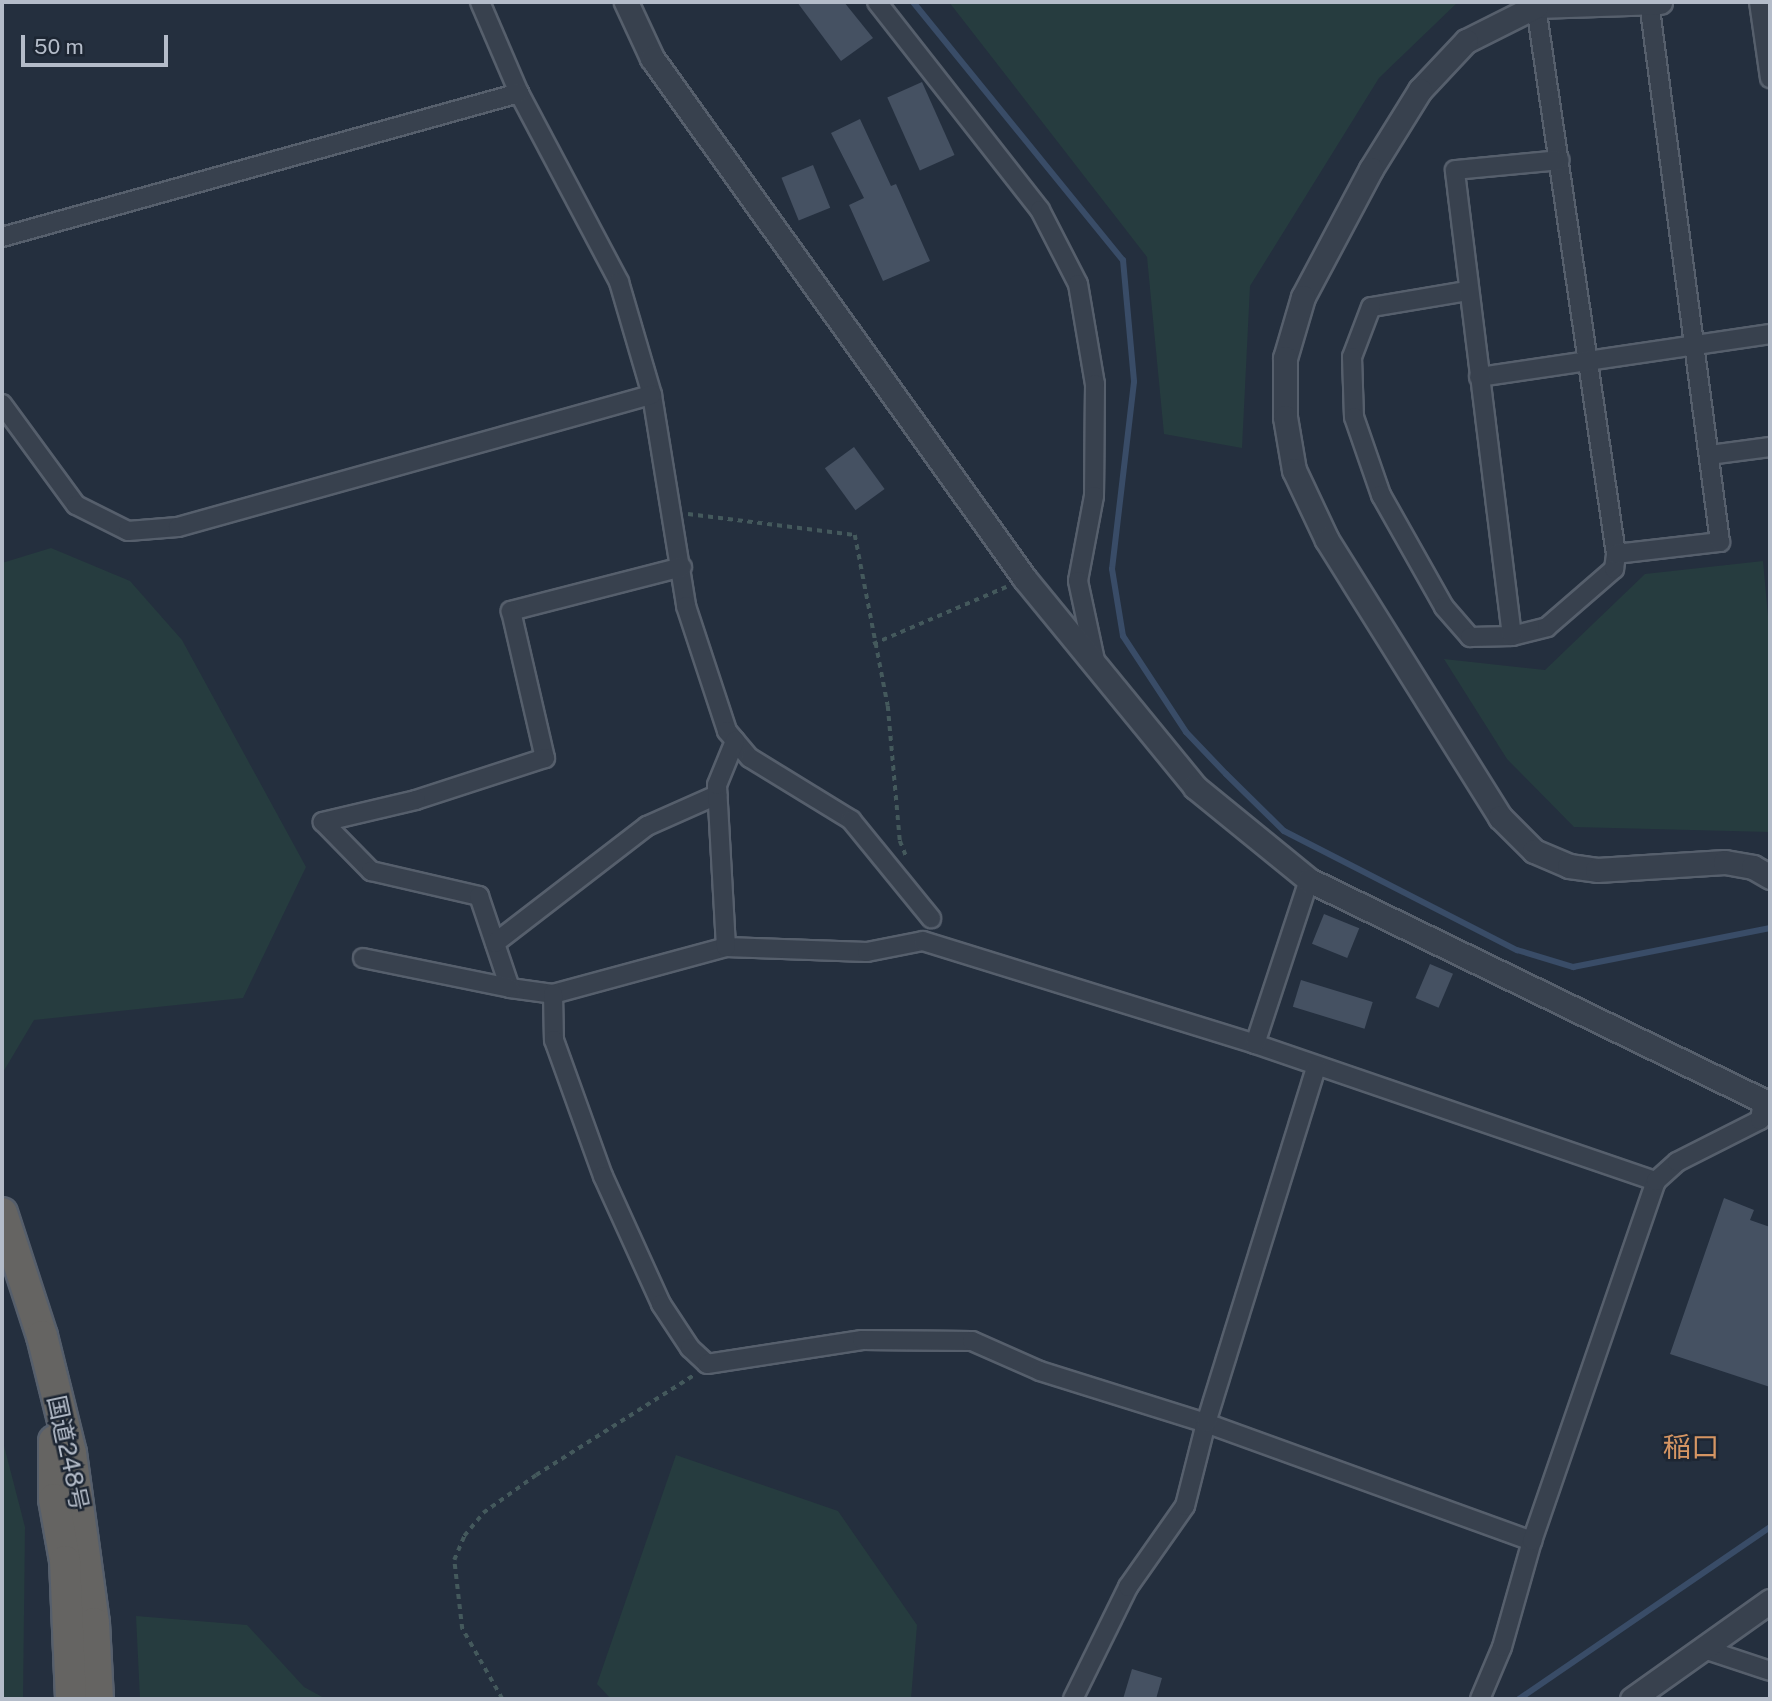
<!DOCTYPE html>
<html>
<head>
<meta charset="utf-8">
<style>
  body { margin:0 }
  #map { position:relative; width:1772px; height:1701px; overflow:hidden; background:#242f3e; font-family:"Public Sans","Noto Sans JP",sans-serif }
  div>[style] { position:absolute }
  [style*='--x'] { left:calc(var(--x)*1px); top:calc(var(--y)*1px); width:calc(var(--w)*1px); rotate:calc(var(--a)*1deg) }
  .green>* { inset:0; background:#263c3f }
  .stream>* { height:6px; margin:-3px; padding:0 3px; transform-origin:3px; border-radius:3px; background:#394c67 }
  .building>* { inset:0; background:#455162; transform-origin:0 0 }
  .path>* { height:3.5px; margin-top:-1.75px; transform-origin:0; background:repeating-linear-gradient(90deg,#44595c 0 5px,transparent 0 10px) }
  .roads { filter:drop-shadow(2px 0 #565f6c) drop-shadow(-2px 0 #565f6c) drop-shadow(0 2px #565f6c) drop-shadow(0 -2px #565f6c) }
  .minor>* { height:18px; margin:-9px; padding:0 9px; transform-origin:9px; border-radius:9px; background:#38414e }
  .tertiary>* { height:23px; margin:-11.5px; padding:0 11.5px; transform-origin:11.5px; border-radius:11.5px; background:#38414e }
  .trunk>* { height:30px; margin:-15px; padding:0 15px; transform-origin:15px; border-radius:15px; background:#656462 }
  span { translate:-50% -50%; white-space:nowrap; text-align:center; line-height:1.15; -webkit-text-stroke:5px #1d2633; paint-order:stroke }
  .street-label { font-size:24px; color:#b4bcc9 }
  .quarter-label { font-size:28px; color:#d59563 }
  .frame { position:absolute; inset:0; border:4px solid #b4bcc9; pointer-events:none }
  .scale { position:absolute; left:21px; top:35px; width:147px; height:32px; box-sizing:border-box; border:4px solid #b4bcc9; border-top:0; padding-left:9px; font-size:21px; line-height:24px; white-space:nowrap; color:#b4bcc9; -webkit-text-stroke:5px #1d2633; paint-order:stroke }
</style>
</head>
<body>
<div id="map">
  <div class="green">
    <i style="clip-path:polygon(949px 2px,1458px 2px,1379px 78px,1250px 286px,1242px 448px,1164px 434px,1147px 257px)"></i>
    <i style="clip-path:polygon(51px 548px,130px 581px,182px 640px,306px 867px,243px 998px,34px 1020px,2px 1074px,2px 563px)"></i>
    <i style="clip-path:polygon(1763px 561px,1770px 638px,1770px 832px,1574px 827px,1507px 759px,1444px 659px,1545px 670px,1645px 574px)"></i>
    <i style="clip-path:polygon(2px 1438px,25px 1527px,23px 1699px,2px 1699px)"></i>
    <i style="clip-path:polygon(676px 1455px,838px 1511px,917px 1625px,911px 1699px,611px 1699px,597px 1684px)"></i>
    <i style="clip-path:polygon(136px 1616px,247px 1625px,304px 1687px,326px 1699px,140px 1699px)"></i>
  </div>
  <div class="stream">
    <i style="--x:913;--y:2;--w:333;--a:50.9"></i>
    <i style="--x:1123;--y:260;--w:122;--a:84.8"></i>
    <i style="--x:1134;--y:382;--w:188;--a:96.7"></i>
    <i style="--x:1112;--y:569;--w:68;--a:80.7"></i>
    <i style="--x:1123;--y:636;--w:115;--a:56.7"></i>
    <i style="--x:1186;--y:732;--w:58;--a:46.4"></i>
    <i style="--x:1226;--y:774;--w:81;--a:44.5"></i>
    <i style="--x:1284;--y:831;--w:262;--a:27.1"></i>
    <i style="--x:1517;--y:950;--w:59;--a:16.9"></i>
    <i style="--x:1573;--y:967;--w:201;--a:-11.2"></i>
    <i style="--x:1519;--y:1699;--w:304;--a:-34.4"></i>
  </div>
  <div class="building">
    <i style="clip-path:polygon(797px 2px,844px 2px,873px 38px,841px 61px)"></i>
    <i style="left:922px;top:82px;width:80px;height:38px;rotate:66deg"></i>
    <i style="clip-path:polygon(860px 119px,891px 186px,896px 184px,930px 261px,883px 281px,849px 205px,864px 198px,831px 133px)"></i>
    <i style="left:813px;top:165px;width:46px;height:34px;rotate:68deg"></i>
    <i style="left:854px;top:447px;width:52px;height:36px;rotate:54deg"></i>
    <i style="left:1324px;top:914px;width:38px;height:32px;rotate:22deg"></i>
    <i style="left:1430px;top:964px;width:25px;height:37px;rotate:23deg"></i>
    <i style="left:1301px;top:980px;width:75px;height:28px;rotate:17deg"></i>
    <i style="clip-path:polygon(1724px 1198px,1754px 1210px,1750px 1220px,1770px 1227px,1770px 1387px,1670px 1354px)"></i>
    <i style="clip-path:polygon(1132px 1669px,1162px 1678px,1156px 1699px,1123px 1699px)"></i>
  </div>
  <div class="path">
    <i style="--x:688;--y:514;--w:168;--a:7.2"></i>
    <i style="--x:855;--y:535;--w:174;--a:79.1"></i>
    <i style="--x:888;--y:706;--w:136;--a:84.9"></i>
    <i style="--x:900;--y:841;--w:18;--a:68"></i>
    <i style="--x:873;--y:644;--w:145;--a:-23.2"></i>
    <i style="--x:502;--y:1699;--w:81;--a:-119.7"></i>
    <i style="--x:462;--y:1629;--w:69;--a:-96.6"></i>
    <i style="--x:454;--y:1560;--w:26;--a:-67"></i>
    <i style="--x:464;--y:1536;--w:30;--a:-50"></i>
    <i style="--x:483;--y:1513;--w:65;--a:-35.6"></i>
    <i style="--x:536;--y:1475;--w:187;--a:-32.3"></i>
  </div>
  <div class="roads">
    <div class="minor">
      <i style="--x:480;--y:2;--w:99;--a:66.8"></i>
      <i style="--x:519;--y:93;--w:214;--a:62.1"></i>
      <i style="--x:619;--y:282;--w:118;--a:73.7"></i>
      <i style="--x:652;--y:395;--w:214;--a:80.8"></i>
      <i style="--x:686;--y:606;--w:132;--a:71.8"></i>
      <i style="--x:727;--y:731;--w:35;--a:50"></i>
      <i style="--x:750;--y:758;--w:119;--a:31.5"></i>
      <i style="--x:851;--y:820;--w:127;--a:50.8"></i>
      <i style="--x:877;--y:2;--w:264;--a:51.9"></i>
      <i style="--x:1040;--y:210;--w:83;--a:62.8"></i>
      <i style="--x:1078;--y:284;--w:101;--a:80.4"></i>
      <i style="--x:1095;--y:384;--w:112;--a:90.5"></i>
      <i style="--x:1094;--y:496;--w:86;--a:100.7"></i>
      <i style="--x:1078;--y:581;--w:81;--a:77.9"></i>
      <i style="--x:1759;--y:2;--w:77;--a:81.8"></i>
      <i style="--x:2;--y:237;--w:537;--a:-15.56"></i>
      <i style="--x:1467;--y:291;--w:97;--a:170.5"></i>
      <i style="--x:1371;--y:307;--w:53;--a:110.8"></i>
      <i style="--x:1352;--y:357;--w:60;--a:88.1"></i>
      <i style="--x:1354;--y:417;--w:83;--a:70.9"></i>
      <i style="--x:1381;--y:495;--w:129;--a:60.6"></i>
      <i style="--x:1444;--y:607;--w:40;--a:49"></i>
      <i style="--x:1470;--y:637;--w:42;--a:-1.4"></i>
      <i style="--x:1512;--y:636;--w:36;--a:-14"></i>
      <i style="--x:1547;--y:627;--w:89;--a:-40.9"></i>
      <i style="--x:1614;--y:569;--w:15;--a:-82"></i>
      <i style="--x:1616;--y:554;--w:554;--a:-98.31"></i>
      <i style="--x:1479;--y:377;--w:294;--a:-8.4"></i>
      <i style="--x:2;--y:404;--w:125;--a:53.8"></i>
      <i style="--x:76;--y:505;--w:58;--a:26.6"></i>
      <i style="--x:128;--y:531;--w:50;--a:-4.6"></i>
      <i style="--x:178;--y:527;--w:492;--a:-15.6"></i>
      <i style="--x:1710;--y:455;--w:61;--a:-7.6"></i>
      <i style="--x:1616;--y:554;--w:105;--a:-6.6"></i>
      <i style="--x:1720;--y:542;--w:545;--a:-97.49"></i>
      <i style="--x:682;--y:567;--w:177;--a:165.6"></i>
      <i style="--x:511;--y:611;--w:151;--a:77"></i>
      <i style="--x:545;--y:758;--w:136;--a:162"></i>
      <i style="--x:416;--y:800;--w:96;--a:166.7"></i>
      <i style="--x:323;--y:822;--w:69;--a:45.6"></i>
      <i style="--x:371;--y:871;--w:111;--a:13"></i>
      <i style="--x:479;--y:896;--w:97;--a:71.4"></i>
      <i style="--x:510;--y:988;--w:43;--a:7.9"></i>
      <i style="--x:553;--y:994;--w:179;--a:-15.2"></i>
      <i style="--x:726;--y:947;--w:141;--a:2"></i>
      <i style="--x:867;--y:952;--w:57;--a:-11.1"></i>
      <i style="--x:923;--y:941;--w:348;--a:17.2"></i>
      <i style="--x:1255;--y:1044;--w:424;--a:18.9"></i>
      <i style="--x:1512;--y:636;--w:469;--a:-97"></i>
      <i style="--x:1455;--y:170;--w:105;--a:-5.4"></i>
      <i style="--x:495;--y:943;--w:192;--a:-37.6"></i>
      <i style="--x:647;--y:826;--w:77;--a:-23.9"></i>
      <i style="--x:726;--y:947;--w:162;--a:-93.2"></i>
      <i style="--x:717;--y:785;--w:48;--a:-67.8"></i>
      <i style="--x:363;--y:958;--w:150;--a:11.5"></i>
      <i style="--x:553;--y:994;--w:46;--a:88.8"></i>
      <i style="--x:554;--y:1040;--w:145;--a:70.2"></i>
      <i style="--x:603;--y:1176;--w:141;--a:65.6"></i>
      <i style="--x:661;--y:1304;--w:53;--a:56.6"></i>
      <i style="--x:690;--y:1348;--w:23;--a:43"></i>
      <i style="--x:707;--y:1364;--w:157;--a:-8.8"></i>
      <i style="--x:862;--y:1340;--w:110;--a:0.5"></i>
      <i style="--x:972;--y:1341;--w:74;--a:23.8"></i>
      <i style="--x:1040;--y:1371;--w:174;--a:17.4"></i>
      <i style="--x:1206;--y:1423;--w:347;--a:19.9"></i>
      <i style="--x:1255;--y:1044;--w:173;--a:-71.8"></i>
      <i style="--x:1707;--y:1650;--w:66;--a:18.4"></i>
      <i style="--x:1073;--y:1699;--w:125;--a:-63.8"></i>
      <i style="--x:1128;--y:1587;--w:99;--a:-54.9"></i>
      <i style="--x:1185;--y:1506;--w:86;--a:-75.8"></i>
      <i style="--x:1206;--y:1423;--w:373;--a:-72.8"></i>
      <i style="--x:1480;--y:1699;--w:56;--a:-67.1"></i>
      <i style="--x:1502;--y:1647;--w:110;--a:-74.2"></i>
      <i style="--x:1532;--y:1541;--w:381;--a:-71"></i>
      <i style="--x:1656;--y:1181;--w:28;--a:-42"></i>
      <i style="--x:1677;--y:1162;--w:93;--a:-26.8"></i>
      <i style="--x:1760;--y:1120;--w:19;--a:-81"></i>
    </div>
    <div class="tertiary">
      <i style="--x:626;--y:2;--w:62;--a:65.1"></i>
      <i style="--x:652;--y:58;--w:641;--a:54.4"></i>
      <i style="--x:1025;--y:579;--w:269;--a:50.7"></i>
      <i style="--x:1195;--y:787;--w:147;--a:39.2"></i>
      <i style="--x:1309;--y:880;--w:513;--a:25.92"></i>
      <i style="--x:1660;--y:2;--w:124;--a:178.2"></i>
      <i style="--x:1536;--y:6;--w:78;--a:153.4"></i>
      <i style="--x:1466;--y:41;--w:67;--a:133.2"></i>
      <i style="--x:1420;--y:90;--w:93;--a:121.8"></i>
      <i style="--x:1371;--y:169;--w:145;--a:118"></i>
      <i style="--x:1303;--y:297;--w:64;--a:106.4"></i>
      <i style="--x:1285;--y:358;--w:59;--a:90"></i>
      <i style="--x:1285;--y:417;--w:54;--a:80.4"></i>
      <i style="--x:1294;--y:470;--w:77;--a:64.8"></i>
      <i style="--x:1327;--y:540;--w:327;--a:58"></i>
      <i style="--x:1500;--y:817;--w:48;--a:45"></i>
      <i style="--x:1534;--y:851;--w:38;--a:23"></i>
      <i style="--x:1569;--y:866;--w:28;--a:8"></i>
      <i style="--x:1597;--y:870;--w:128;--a:-3.6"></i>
      <i style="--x:1725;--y:862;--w:28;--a:10"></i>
      <i style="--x:1753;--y:867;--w:20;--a:30"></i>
      <i style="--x:1632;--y:1699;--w:169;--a:-35.4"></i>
    </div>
    <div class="trunk">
      <i style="--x:2;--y:1213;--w:129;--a:72"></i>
      <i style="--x:42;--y:1336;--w:121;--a:76.1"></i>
      <i style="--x:71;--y:1453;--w:172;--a:82.3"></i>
      <i style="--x:94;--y:1623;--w:76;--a:87"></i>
      <i style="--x:54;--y:1441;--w:58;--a:90"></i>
      <i style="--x:54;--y:1499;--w:63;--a:79.9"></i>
      <i style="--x:65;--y:1561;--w:138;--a:87.5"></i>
    </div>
  </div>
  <div class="street-label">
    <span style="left:68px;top:1453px;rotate:78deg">国道248号</span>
  </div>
  <div class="quarter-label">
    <span style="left:1691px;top:1447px">稲口</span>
  </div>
  <div class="frame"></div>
  <div class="scale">50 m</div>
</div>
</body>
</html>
